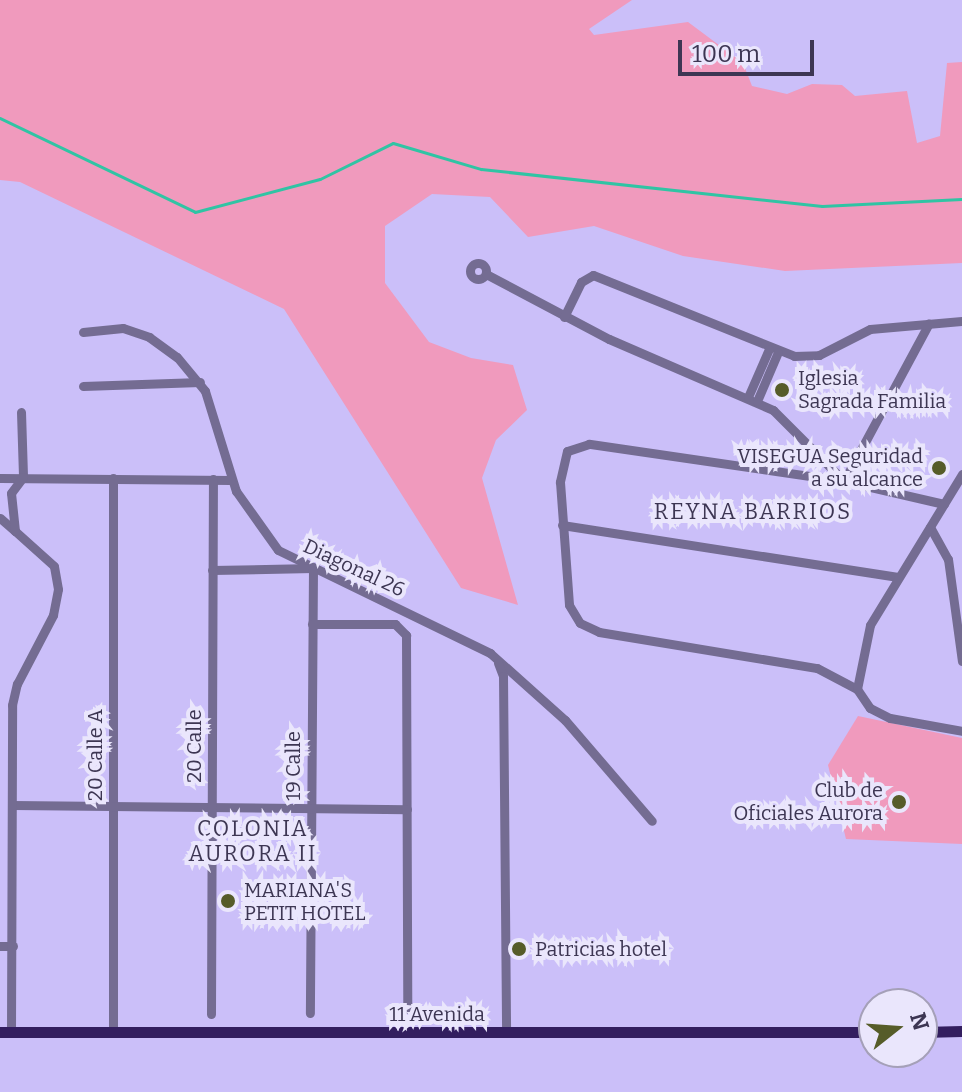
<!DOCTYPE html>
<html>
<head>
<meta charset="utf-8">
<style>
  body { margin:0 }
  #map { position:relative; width:962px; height:1092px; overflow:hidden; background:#cbbff9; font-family:Bitter,serif }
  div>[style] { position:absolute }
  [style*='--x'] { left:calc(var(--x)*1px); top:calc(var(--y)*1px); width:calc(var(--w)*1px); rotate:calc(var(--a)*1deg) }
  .green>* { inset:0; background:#f09abd }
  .stream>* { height:3px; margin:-1.5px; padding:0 1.5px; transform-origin:1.5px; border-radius:1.5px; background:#30c4a4 }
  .minor>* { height:9px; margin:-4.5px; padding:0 4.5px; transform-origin:4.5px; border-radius:4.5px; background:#746c92 }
  .minor>.ring { margin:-4.5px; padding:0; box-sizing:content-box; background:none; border:9px solid #746c92; border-radius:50% }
  .major>* { height:11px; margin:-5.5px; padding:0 5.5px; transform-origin:5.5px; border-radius:5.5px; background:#331e5f }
  .dots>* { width:22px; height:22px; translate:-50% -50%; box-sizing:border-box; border:4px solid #eae6fc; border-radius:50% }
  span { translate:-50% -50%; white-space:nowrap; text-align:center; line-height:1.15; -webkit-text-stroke:8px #eae6fc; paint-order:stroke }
  .poi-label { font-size:20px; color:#3d3653 }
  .left { translate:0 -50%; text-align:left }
  .right { translate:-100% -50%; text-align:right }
  .street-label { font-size:20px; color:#3d3653 }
  .neighbourhood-label { font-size:22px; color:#3d3653; letter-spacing:2px }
  .north { position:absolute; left:858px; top:988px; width:80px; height:80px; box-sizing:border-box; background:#eae6fc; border:2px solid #a5a0b8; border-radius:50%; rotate:73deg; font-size:22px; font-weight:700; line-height:32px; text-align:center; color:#3d3653 }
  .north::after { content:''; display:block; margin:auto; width:28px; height:36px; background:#565c29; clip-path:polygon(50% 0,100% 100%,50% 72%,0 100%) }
  .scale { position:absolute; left:678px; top:40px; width:136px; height:36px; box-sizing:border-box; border:4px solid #3d3653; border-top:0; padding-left:10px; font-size:24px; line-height:28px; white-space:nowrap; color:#3d3653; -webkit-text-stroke:6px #eae6fc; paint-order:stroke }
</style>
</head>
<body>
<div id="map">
  <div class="green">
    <i style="clip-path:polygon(0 0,632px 0,589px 29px,594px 35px,688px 22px,743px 63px,752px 86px,787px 94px,812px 84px,842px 85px,855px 96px,907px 91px,917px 143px,940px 136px,947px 63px,962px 62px,962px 263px,785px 271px,683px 256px,594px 226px,528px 237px,490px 197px,432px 194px,385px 226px,385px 283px,429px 342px,471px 358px,513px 365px,527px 410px,496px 440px,482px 478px,518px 605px,461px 588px,284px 309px,20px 182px,0 180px)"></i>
    <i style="clip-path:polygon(858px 716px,962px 738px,962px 844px,846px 839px,828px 765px)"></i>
  </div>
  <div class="stream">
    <i style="--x:0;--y:118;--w:216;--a:25.7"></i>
    <i style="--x:195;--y:212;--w:129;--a:-14.8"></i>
    <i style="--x:320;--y:179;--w:81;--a:-26.3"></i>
    <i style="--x:393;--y:143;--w:92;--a:16.5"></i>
    <i style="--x:481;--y:169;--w:343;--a:6.2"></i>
    <i style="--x:822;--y:206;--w:140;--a:-2.9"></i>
  </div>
  <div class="minor">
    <i class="ring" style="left:470px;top:263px;width:7px;height:7px"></i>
    <i style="--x:486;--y:274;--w:139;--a:27.9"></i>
    <i style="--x:609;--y:339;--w:179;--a:23.4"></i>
    <i style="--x:773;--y:410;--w:100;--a:45"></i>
    <i style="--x:844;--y:481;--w:179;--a:-61.7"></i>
    <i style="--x:564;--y:317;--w:39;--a:-64"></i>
    <i style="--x:581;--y:282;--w:14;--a:-30"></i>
    <i style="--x:593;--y:275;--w:217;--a:21.9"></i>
    <i style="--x:794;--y:356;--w:25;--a:-2"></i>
    <i style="--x:819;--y:355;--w:57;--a:-27"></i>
    <i style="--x:870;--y:329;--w:92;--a:-5"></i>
    <i style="--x:83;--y:332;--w:40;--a:-5.7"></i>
    <i style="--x:123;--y:328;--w:28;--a:19"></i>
    <i style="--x:149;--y:337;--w:34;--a:36"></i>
    <i style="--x:177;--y:357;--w:44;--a:50.5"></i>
    <i style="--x:205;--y:391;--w:105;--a:72.8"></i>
    <i style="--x:236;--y:491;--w:72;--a:54.6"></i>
    <i style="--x:278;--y:550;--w:236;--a:25.9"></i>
    <i style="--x:490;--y:653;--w:101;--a:41.8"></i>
    <i style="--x:565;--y:720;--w:133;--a:49.3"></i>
    <i style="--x:83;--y:386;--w:117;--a:-2"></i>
    <i style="--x:748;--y:397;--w:52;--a:-66.4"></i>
    <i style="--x:757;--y:401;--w:53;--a:-66.8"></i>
    <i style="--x:21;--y:412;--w:65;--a:88.2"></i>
    <i style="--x:0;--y:478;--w:231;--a:0.5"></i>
    <i style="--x:113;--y:478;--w:554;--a:90"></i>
    <i style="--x:944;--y:504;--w:103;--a:-167"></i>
    <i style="--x:844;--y:481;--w:258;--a:-171.7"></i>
    <i style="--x:589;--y:444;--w:23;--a:162"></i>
    <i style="--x:567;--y:451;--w:32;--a:103"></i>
    <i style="--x:560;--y:482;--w:123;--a:85.8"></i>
    <i style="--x:569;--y:605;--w:21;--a:59"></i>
    <i style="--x:580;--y:623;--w:21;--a:25"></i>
    <i style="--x:599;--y:632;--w:221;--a:9.4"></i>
    <i style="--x:817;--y:668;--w:45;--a:27.7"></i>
    <i style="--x:857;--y:689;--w:23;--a:56"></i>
    <i style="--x:870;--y:708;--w:22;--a:27"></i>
    <i style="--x:890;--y:718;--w:73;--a:10.2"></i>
    <i style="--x:0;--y:518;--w:20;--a:41"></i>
    <i style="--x:562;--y:525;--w:340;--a:8.8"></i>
    <i style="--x:930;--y:527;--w:37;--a:61"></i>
    <i style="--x:948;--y:559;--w:103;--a:82.2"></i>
    <i style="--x:212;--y:570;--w:101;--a:-1.1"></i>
    <i style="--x:313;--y:568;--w:445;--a:90.4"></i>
    <i style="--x:312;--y:624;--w:83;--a:0"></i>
    <i style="--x:395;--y:624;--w:16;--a:45"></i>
    <i style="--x:406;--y:635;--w:374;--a:89.8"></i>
    <i style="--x:498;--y:663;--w:14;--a:69"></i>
    <i style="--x:503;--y:676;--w:356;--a:89.5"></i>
    <i style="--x:857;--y:689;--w:65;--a:-78.5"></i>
    <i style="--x:870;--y:625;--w:177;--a:-58.6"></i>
    <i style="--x:13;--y:805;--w:394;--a:0.6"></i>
    <i style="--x:0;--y:946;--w:13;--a:0"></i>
    <i style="--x:211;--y:1014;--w:535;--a:-89.79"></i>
    <i style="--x:11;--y:1032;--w:327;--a:-89.8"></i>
    <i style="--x:12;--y:705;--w:22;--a:-77"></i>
    <i style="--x:17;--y:684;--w:78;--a:-62.4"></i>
    <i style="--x:53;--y:615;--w:26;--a:-79"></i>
    <i style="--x:58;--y:589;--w:23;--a:-100"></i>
    <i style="--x:54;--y:566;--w:52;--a:-138.1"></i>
    <i style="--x:15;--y:531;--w:38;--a:-96"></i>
    <i style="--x:11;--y:493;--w:20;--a:-53"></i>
  </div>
  <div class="major">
    <i style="--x:0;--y:1032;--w:874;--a:0"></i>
    <i style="--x:922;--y:1032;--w:40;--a:-1.4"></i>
  </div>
  <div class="dots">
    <i style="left:782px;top:390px;background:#565c29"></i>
    <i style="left:939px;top:468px;background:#565c29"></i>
    <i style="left:899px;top:802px;background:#565c29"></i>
    <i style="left:228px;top:901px;background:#565c29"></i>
    <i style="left:519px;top:949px;background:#565c29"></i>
  </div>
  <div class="poi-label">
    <span class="left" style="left:798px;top:390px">Iglesia<br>Sagrada Familia</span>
    <span class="right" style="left:923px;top:468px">VISEGUA Seguridad<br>a su alcance</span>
    <span class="right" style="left:883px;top:802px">Club de<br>Oficiales Aurora</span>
    <span class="left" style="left:244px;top:902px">MARIANA'S<br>PETIT HOTEL</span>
    <span class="left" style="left:535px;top:949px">Patricias hotel</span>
  </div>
  <div class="street-label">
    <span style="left:354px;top:568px;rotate:25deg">Diagonal 26</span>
    <span style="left:194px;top:746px;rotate:-90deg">20 Calle</span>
    <span style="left:95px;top:755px;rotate:-90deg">20 Calle A</span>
    <span style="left:293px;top:766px;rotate:-90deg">19 Calle</span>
    <span style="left:437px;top:1014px">11 Avenida</span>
  </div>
  <div class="neighbourhood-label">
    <span style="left:753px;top:512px">REYNA BARRIOS</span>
    <span style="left:253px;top:841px">COLONIA<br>AURORA II</span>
  </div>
  <div class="north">N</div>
  <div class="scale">100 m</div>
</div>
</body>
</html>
